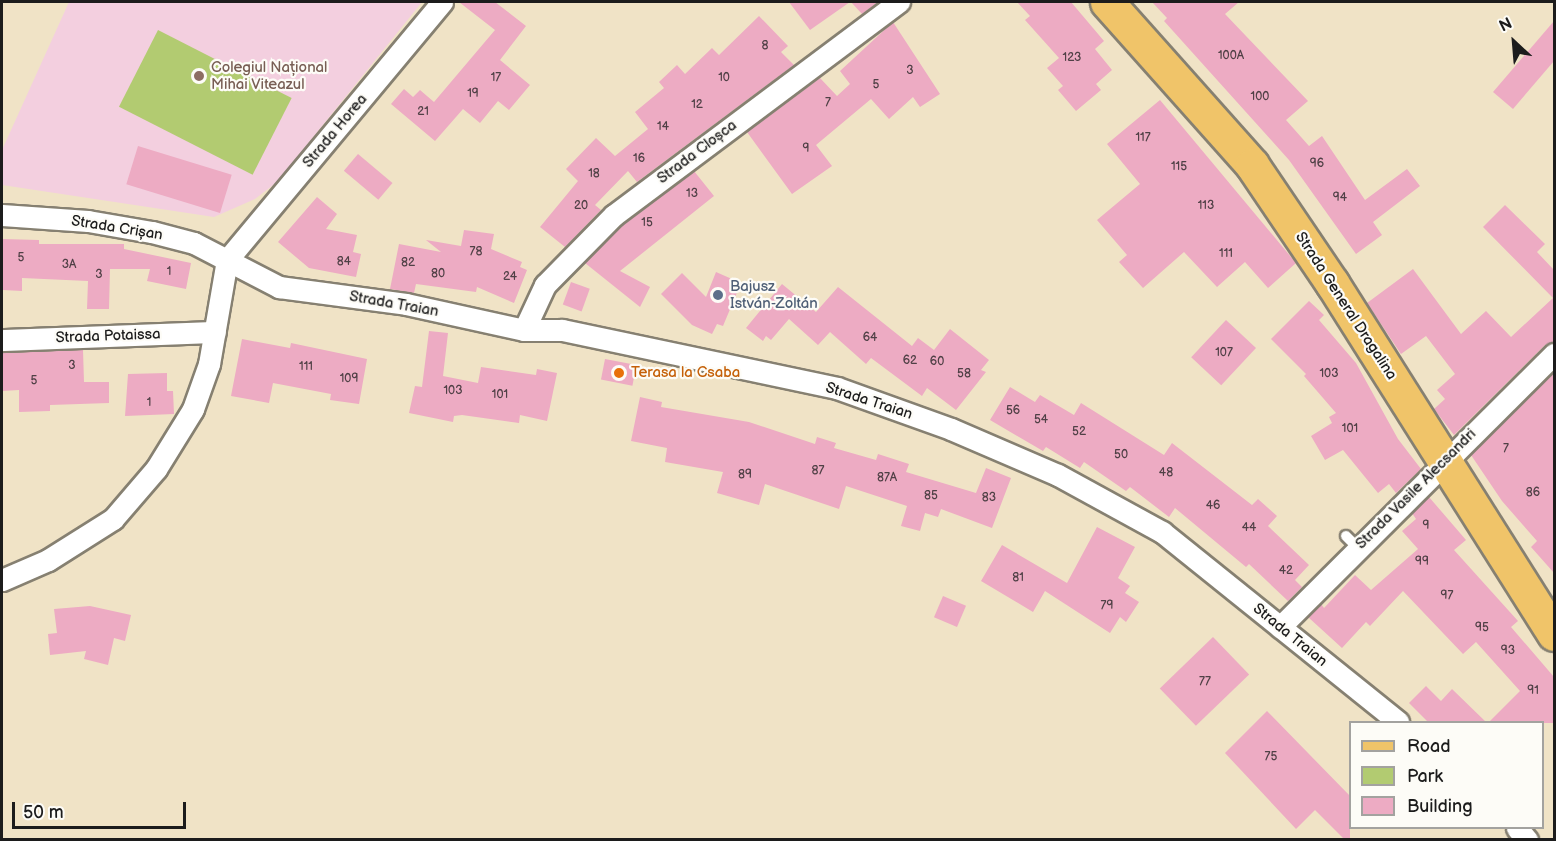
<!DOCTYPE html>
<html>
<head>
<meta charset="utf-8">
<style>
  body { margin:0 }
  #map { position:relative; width:1556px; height:841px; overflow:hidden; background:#f0e3c6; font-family:"Balsamiq Sans",sans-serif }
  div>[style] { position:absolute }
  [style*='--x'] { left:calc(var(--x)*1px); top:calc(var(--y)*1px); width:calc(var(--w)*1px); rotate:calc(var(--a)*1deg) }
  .built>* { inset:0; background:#f3cfdf }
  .green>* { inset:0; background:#b2cb71; transform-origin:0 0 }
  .building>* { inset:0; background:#edabc3; transform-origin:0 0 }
  .roads { filter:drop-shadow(2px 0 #868071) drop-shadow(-2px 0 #868071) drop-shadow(0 2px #868071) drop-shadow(0 -2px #868071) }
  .service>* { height:10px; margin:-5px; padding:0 5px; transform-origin:5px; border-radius:5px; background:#fff }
  .minor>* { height:21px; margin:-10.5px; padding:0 10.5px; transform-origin:10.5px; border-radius:10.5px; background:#fff }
  .primary>* { height:33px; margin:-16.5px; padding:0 16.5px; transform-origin:16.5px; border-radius:16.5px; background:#f0c469 }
  .dots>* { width:16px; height:16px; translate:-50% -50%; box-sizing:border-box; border:3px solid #fdfcf7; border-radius:50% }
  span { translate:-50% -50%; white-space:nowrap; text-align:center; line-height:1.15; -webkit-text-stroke:4.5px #fdfcf7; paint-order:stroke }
  .number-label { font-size:12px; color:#504046 }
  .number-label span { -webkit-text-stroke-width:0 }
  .education-label { font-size:15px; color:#785e54 }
  .left { translate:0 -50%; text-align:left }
  .street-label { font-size:15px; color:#1c1c1c }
  .service-label { font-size:15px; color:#4e5e75 }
  .food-label { font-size:15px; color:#c56008 }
  .frame { position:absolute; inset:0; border:3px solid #1c1c1c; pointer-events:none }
  .legend { position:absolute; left:1349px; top:721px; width:195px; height:108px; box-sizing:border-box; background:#fdfcf7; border:2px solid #a3a29f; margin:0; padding:8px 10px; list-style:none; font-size:18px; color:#1c1c1c }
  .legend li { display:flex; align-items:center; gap:12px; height:30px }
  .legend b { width:30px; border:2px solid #a3a29f }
  .north { position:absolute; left:1484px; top:12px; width:60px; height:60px; -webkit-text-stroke:4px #fdfcf7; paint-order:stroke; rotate:334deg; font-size:16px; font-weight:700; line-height:24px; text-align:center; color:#1c1c1c }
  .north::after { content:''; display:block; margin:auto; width:21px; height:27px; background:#1c1c1c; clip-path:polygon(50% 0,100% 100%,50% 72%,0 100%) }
  .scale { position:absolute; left:12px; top:802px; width:174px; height:27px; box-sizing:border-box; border:3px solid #1c1c1c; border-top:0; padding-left:8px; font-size:18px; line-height:21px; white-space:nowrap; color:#1c1c1c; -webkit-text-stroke:4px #fdfcf7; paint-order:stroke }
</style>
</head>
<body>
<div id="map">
  <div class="built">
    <i style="clip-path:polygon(69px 2px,422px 2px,277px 182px,255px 199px,214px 217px,2px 185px,2px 150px)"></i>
  </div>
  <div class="green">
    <i style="left:158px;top:30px;width:150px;height:86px;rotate:27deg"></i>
  </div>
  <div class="building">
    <i style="clip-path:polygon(459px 2px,495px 2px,526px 26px,500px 60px,530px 85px,509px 110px,498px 101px,480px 123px,463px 109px,435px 141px,391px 104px,404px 89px,413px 97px,420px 90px,434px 102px,495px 30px)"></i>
    <i style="clip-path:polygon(789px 2px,850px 2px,810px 30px)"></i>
    <i style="clip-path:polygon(851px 2px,878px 2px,862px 14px)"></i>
    <i style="clip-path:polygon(1017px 2px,1071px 2px,1104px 41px,1095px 49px,1112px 70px,1096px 84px,1101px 90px,1076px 111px,1058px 90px,1063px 86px,1047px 68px,1059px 58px,1025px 20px,1030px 16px)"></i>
    <i style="clip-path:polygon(1152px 2px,1239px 2px,1225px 14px,1308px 101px,1286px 120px,1309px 146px,1322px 136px,1365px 200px,1407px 169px,1420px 186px,1373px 222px,1382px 235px,1356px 254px,1289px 160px,1164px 21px,1167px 18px)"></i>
    <i style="clip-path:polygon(759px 16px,788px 46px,781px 52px,794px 65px,637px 182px,628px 171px,595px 205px,601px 210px,565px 247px,540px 227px,578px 181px,566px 169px,596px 138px,615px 156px,648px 129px,635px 112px,664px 88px,659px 82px,677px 65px,685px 74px,712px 48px,719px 55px)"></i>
    <i style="clip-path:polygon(1554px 21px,1554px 61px,1513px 109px,1493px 92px)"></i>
    <i style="clip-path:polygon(893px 22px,940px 94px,920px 107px,913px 97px,889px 119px,871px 99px,816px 145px,832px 166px,792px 194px,747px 132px,820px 78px,837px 96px,850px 84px,840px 71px)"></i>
    <i style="clip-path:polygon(1160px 100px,1296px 263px,1268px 288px,1245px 262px,1217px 287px,1184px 252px,1143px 288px,1119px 262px,1127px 255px,1097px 220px,1140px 184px,1107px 144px)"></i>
    <i style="left:138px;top:146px;width:98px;height:40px;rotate:17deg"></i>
    <i style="left:358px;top:154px;width:45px;height:22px;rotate:40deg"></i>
    <i style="clip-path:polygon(694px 171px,714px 196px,620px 271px,650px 287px,640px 307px,585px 263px,621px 226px)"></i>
    <i style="clip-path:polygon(317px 197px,337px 214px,326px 229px,357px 235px,353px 252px,361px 254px,356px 277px,309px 268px,278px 242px)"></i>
    <i style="clip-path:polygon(1505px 205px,1545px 244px,1537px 252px,1554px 270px,1554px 342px,1545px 345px,1454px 435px,1434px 409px,1445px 399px,1437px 390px,1455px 374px,1426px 336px,1401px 354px,1367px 303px,1413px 269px,1461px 334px,1486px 311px,1511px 337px,1553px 298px,1483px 227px)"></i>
    <i style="clip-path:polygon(464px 230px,494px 234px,491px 249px,522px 262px,520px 267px,527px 270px,514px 303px,477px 287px,476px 292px,416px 284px,414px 293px,390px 289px,399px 244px,441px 252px,426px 240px,461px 246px)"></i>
    <i style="clip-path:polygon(2px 239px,39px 240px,39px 244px,124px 244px,124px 249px,191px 263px,186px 289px,147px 281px,150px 269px,110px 269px,109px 309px,87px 309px,88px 281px,22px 278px,22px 291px,3px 290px)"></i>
    <i style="clip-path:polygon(716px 272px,741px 283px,723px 326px,717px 324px,712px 334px,692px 325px,661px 294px,682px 273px,706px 297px)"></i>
    <i style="left:571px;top:282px;width:20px;height:24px;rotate:20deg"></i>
    <i style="clip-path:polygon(782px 284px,816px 312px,838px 287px,912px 346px,918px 338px,934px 350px,950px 329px,989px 360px,981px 370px,986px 372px,956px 410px,927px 388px,922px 396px,871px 358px,866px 364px,830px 332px,818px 345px,789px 319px,771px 340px,766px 336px,763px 341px,746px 328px)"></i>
    <i style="clip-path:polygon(1309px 301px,1324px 315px,1319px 320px,1356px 363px,1398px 439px,1421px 469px,1396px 493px,1389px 484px,1378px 493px,1343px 450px,1325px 460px,1311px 436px,1332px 423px,1329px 417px,1336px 413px,1304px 376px,1306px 374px,1271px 339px)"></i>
    <i style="left:1226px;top:320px;width:41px;height:51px;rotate:43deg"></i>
    <i style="clip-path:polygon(429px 331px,448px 333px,443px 376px,478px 383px,481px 367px,536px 375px,537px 369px,557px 373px,547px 421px,520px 415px,519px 423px,462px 415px,454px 416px,453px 422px,409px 413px,415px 386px,422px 387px)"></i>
    <i style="clip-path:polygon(242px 339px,290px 348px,291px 343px,367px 359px,359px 404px,330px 400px,331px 394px,273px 383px,269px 403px,231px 396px)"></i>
    <i style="clip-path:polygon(83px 350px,84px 382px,109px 382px,109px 403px,50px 405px,50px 411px,19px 412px,19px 390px,2px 391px,2px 353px)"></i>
    <i style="left:605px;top:359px;width:32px;height:21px;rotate:11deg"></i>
    <i style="clip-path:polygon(1554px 372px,1554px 573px,1531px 547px,1537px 541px,1502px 501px,1471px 455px)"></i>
    <i style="clip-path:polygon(167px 373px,167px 391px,173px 391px,174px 414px,125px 416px,128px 374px)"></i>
    <i style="clip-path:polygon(1010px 387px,1035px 402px,1040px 395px,1074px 415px,1081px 403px,1164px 455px,1172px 443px,1252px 505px,1258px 499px,1277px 516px,1268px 526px,1309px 565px,1295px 580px,1302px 587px,1288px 601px,1249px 564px,1246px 567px,1175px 508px,1169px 517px,1130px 487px,1126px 491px,1084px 462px,1080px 468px,1046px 447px,1043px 451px,990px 420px)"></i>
    <i style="clip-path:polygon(640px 397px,662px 402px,661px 407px,749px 422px,815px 444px,817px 437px,836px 443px,834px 448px,876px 460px,878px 454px,909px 464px,906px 472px,976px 493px,986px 468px,1011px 478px,992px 528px,941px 509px,938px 517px,925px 513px,920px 531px,901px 526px,907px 506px,846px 486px,839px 509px,765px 484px,759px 505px,717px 493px,723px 472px,665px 462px,667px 448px,631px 441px)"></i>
    <i style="clip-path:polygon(1429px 497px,1466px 540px,1454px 550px,1518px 621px,1511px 627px,1554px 677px,1554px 723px,1488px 723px,1520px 691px,1476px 642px,1463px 654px,1403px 591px,1370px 626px,1366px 622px,1342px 648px,1308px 617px,1321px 604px,1324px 608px,1355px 575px,1371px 590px,1418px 549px,1402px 531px,1416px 519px,1412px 513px)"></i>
    <i style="clip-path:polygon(1097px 527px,1135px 547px,1118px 578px,1130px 586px,1125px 593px,1139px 602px,1126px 622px,1120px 617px,1110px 633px,1045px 591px,1033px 612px,981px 581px,1002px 545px,1067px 583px)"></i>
    <i style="left:943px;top:596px;width:25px;height:23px;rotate:23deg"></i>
    <i style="clip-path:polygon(90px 606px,131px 615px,125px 641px,114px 638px,108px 665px,84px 659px,86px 651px,50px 655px,48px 634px,57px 633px,54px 609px)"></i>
    <i style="left:1213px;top:637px;width:52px;height:74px;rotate:46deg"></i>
    <i style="clip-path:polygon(1426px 686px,1441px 701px,1452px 689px,1487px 723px,1429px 723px,1409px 703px)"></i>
    <i style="clip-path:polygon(1267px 711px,1350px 796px,1350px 840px,1345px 840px,1315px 810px,1296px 829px,1225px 753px)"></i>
  </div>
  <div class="roads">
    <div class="service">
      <i style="--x:1346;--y:536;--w:17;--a:45"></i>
    </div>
    <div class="minor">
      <i style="--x:2;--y:215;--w:86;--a:4"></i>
      <i style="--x:88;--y:221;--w:65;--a:9.8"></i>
      <i style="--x:152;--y:232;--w:43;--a:14.7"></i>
      <i style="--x:194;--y:243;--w:96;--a:27.4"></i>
      <i style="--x:279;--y:287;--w:128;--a:7.6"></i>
      <i style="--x:406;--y:304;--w:121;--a:12.4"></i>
      <i style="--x:524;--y:330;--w:38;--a:0"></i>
      <i style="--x:562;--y:330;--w:281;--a:11.9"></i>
      <i style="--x:837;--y:388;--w:121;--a:19.8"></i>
      <i style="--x:951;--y:429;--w:116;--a:23.3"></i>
      <i style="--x:1058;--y:475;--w:119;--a:28.7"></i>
      <i style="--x:1162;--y:532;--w:303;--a:38.8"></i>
      <i style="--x:227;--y:260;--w:336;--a:-50.2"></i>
      <i style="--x:524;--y:330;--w:50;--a:-65"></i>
      <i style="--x:545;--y:285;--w:98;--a:-45.4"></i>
      <i style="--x:614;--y:215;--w:356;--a:-36.8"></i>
      <i style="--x:2;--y:340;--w:213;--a:-2.2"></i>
      <i style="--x:2;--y:580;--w:50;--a:-23.5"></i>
      <i style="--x:48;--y:560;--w:77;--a:-32.2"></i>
      <i style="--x:113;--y:519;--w:66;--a:-49.3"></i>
      <i style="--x:156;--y:469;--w:70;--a:-58.3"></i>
      <i style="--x:193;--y:409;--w:48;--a:-70.4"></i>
      <i style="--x:209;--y:364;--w:106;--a:-80.2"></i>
      <i style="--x:1280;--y:627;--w:387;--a:-44.9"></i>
      <i style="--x:1517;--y:828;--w:16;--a:50"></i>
    </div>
    <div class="primary">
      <i style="--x:1107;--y:2;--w:218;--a:48.3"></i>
      <i style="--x:1252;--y:165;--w:143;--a:55.9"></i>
      <i style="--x:1332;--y:283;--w:415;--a:57.7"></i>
    </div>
  </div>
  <div class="dots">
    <i style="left:199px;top:76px;background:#8d6e63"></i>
    <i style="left:718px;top:295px;background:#5c6f8a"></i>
    <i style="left:619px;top:373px;background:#e8710a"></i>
  </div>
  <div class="number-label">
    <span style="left:765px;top:46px">8</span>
    <span style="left:1231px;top:56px">100A</span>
    <span style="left:1072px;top:58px">123</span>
    <span style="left:910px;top:71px">3</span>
    <span style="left:496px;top:78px">17</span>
    <span style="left:724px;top:78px">10</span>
    <span style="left:876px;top:85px">5</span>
    <span style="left:473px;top:94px">19</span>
    <span style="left:1260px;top:97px">100</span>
    <span style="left:828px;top:103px">7</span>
    <span style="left:697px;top:105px">12</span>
    <span style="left:423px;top:112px">21</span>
    <span style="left:663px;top:127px">14</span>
    <span style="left:1143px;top:138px">117</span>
    <span style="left:806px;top:149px">9</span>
    <span style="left:639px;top:159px">16</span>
    <span style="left:1317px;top:164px">96</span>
    <span style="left:1179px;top:167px">115</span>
    <span style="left:594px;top:174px">18</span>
    <span style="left:692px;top:194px">13</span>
    <span style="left:1340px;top:198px">94</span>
    <span style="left:581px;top:206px">20</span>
    <span style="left:1206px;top:206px">113</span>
    <span style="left:647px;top:223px">15</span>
    <span style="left:476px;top:252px">78</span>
    <span style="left:1226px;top:254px">111</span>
    <span style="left:21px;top:258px">5</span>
    <span style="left:344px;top:262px">84</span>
    <span style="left:408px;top:263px">82</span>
    <span style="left:69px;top:265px">3A</span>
    <span style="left:169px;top:272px">1</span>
    <span style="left:438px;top:274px">80</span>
    <span style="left:99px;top:275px">3</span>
    <span style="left:510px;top:277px">24</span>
    <span style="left:870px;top:338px">64</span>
    <span style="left:1224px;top:353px">107</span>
    <span style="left:910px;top:361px">62</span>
    <span style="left:937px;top:362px">60</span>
    <span style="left:72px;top:366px">3</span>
    <span style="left:306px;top:367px">111</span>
    <span style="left:964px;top:374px">58</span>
    <span style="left:1329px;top:374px">103</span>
    <span style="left:349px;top:379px">109</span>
    <span style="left:34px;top:381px">5</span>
    <span style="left:453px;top:391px">103</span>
    <span style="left:500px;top:395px">101</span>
    <span style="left:149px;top:403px">1</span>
    <span style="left:1013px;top:411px">56</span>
    <span style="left:1041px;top:420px">54</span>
    <span style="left:1350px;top:429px">101</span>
    <span style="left:1079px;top:432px">52</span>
    <span style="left:1506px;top:449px">7</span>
    <span style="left:1121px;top:455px">50</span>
    <span style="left:818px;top:471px">87</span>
    <span style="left:1166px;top:473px">48</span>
    <span style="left:745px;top:475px">89</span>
    <span style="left:887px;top:478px">87A</span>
    <span style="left:1533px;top:493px">86</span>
    <span style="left:931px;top:496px">85</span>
    <span style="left:989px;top:498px">83</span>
    <span style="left:1213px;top:506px">46</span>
    <span style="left:1426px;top:526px">9</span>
    <span style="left:1249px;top:528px">44</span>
    <span style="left:1422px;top:562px">99</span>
    <span style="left:1286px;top:571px">42</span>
    <span style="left:1018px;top:578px">81</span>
    <span style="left:1447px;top:596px">97</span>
    <span style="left:1107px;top:606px">79</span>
    <span style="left:1482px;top:628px">95</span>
    <span style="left:1508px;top:651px">93</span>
    <span style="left:1205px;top:682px">77</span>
    <span style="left:1533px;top:691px">91</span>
    <span style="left:1271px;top:757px">75</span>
  </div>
  <div class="education-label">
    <span class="left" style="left:211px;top:76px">Colegiul Național<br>Mihai Viteazul</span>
  </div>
  <div class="street-label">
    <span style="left:335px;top:131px;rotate:-50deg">Strada Horea</span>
    <span style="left:697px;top:152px;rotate:-37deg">Strada Cloșca</span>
    <span style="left:117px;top:228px;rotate:9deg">Strada Crișan</span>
    <span style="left:394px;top:304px;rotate:10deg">Strada Traian</span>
    <span style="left:1346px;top:306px;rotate:57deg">Strada General Dragalina</span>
    <span style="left:108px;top:336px;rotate:-2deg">Strada Potaissa</span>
    <span style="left:869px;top:401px;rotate:18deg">Strada Traian</span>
    <span style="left:1416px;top:489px;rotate:-45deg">Strada Vasile Alecsandri</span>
    <span style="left:1290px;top:635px;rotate:39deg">Strada Traian</span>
  </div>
  <div class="service-label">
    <span class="left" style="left:730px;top:295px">Bajusz<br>István-Zoltán</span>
  </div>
  <div class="food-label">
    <span class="left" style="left:631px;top:373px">Terasa la Csaba</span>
  </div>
  <div class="frame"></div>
  <ul class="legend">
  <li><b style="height:8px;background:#f0c469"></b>Road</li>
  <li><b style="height:16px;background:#b2cb71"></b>Park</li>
  <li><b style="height:16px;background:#edabc3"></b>Building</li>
  </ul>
  <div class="north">N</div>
  <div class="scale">50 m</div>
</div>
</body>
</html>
